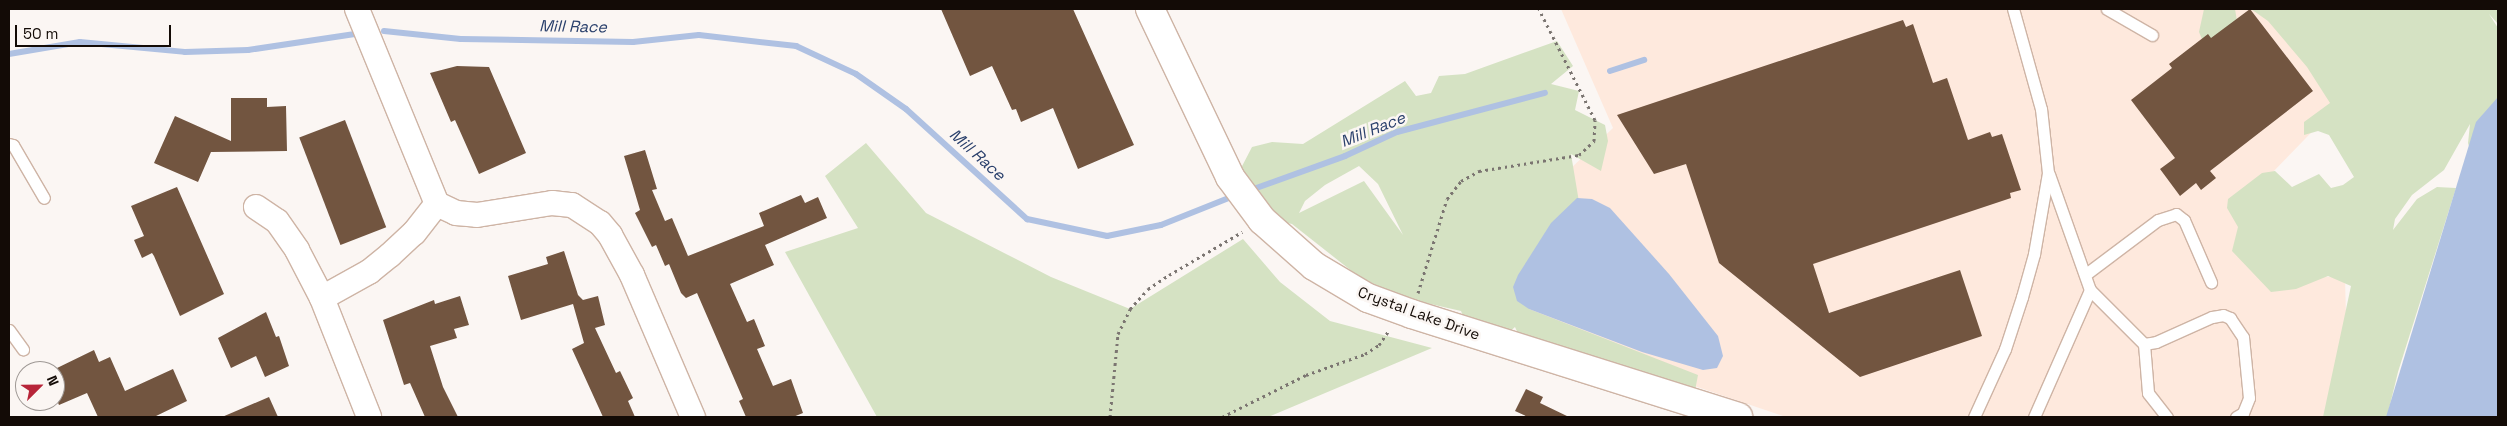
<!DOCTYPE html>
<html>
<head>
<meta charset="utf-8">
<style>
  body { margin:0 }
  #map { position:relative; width:2507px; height:426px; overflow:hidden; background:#fbf6f3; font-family:"Space Grotesk",sans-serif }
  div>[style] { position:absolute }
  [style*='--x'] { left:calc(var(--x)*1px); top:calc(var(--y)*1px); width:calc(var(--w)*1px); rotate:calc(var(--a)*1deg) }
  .built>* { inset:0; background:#fee9dd }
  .green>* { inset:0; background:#d5e2c3 }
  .water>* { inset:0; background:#afc1e2 }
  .stream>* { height:6px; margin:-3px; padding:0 3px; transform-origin:3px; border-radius:3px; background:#afc1e2 }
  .building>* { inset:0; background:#725540; transform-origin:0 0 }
  .path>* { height:3px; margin-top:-1.5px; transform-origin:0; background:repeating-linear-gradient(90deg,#7b7571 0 2.5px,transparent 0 6.5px) }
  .roads { filter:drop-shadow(1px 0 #ceb4a5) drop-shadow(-1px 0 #ceb4a5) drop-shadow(0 1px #ceb4a5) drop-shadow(0 -1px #ceb4a5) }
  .lane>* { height:11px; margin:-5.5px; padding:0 5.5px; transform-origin:5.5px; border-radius:5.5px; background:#fff }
  .street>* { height:24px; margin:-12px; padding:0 12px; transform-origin:12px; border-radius:12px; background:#fff }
  .secondary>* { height:28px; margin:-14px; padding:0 14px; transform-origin:14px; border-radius:14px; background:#fff }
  span { translate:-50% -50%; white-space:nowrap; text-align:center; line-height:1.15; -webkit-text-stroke:5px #fbf6f3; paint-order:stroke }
  .street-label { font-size:15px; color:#130b06 }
  .water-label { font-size:16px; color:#2a406c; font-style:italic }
  .frame { position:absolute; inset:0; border:10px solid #130b06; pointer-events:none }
  .north { position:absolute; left:15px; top:361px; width:50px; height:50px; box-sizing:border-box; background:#fbf6f3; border:1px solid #9e9894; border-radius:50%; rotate:67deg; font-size:14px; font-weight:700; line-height:20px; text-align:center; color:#130b06 }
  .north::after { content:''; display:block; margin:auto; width:18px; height:22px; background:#b72539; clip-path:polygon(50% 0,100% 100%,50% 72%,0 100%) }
  .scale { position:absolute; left:15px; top:25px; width:156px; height:22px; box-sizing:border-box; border:2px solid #130b06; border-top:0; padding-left:6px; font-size:15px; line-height:18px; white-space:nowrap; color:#130b06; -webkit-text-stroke:4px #fbf6f3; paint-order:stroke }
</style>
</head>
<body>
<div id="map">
  <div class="built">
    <i style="clip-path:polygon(1561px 9px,2285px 9px,2340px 103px,2233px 213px,2304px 275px,2345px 278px,2346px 317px,2326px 417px,1786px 417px,1482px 314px,1543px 195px,1613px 128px)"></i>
  </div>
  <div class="green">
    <i style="clip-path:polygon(2204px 9px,2235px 9px,2237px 21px,2204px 44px,2199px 32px)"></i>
    <i style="clip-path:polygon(2251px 9px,2498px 9px,2498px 24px,2489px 14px,2498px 28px,2498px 145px,2474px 165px,2468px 143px,2470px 124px,2444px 170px,2412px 195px,2395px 219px,2393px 230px,2417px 199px,2437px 187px,2456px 188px,2398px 372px,2387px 417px,2323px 417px,2351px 286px,2328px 276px,2296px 289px,2271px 292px,2232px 251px,2238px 227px,2227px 208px,2228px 199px,2262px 173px,2275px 171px,2292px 187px,2319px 174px,2331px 188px,2343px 185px,2354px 177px,2329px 135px,2318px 131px,2304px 135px,2304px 122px,2330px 103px,2307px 67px,2268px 21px)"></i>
    <i style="clip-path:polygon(evenodd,1557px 41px,1573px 66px,1551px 84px,1579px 91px,1575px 110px,1605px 125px,1608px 141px,1601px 171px,1571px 154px,1580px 208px,1529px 309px,1698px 375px,1694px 396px,1529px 358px,1515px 327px,1495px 345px,1473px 340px,1461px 311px,1400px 297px,1358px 276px,1292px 224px,1270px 219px,1239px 172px,1252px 147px,1272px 142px,1303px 144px,1405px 81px,1416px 96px,1431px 93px,1439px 76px,1465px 74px,1557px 41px,1359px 166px,1378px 184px,1403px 235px,1364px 181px,1299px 213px,1305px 201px,1325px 185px,1359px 166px)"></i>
    <i style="clip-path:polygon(866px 143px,926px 213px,1051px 277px,1130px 309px,1243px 239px,1280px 282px,1330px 321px,1432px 348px,1268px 417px,877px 417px,785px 252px,858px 228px,825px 176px)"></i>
  </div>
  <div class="water">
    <i style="clip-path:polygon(2498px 97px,2498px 417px,2386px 417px,2476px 122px)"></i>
    <i style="clip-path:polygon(1577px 198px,1592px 199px,1610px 208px,1669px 274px,1718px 336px,1723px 356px,1717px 368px,1703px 370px,1642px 352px,1529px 309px,1517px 301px,1513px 287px,1518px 275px,1551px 223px)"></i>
  </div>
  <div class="stream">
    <i style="--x:384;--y:31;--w:77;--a:5.9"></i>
    <i style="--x:461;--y:39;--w:172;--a:1"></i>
    <i style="--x:633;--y:42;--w:66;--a:-6.1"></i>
    <i style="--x:699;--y:35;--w:98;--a:6.5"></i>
    <i style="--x:796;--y:46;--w:66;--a:25"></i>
    <i style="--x:856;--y:74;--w:61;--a:35"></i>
    <i style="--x:906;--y:109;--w:164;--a:42.3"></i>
    <i style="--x:1027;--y:219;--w:82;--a:12"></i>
    <i style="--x:1107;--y:236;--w:55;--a:-11.5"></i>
    <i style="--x:1161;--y:225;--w:81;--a:-21.8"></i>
    <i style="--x:9;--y:54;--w:72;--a:-9.6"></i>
    <i style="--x:80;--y:42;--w:105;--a:5.4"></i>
    <i style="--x:185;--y:52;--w:63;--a:-1.8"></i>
    <i style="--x:248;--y:50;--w:108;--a:-8.5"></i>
    <i style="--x:1610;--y:71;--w:36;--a:-18"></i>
    <i style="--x:1248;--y:191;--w:103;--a:-19.8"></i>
    <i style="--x:1345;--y:156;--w:57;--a:-24.8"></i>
    <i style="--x:1397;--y:132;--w:153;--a:-14.8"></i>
  </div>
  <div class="building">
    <i style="clip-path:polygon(941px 9px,1073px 9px,1134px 145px,1078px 169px,1053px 108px,1021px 122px,1016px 109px,1012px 110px,992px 66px,970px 76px)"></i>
    <i style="clip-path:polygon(2250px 9px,2313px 91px,2210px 171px,2216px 178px,2201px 190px,2196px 183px,2180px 196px,2160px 169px,2175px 158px,2131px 100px,2172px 68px,2169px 64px,2208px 34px,2211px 38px)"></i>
    <i style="clip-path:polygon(1903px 20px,1906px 27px,1913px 24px,1933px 83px,1947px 78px,1968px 140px,1990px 132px,1992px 137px,2002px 134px,2021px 190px,2010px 193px,2011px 198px,1813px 264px,1829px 313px,1960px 270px,1982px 336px,1860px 377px,1719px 263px,1686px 164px,1654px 174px,1617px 115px)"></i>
    <i style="clip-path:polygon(457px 66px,489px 67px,526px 153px,479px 174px,455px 120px,451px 122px,430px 73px)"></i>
    <i style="clip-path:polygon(231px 98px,267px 98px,267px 107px,286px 106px,287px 151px,211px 152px,198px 182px,154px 163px,175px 116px,231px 141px)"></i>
    <i style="left:345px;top:120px;width:115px;height:49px;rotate:69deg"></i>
    <i style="clip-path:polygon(645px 150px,657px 189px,652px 190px,665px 221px,672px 218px,688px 256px,764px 226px,759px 213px,801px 195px,805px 203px,818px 197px,827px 218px,765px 245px,774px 265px,730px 284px,747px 322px,754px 319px,765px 346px,757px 349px,773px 386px,791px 379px,803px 413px,793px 417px,746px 417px,739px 401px,743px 399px,697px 293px,686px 298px,681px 293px,669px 264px,665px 266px,656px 245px,652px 247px,635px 213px,640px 210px,624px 156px)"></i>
    <i style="clip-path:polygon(177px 187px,224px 294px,180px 316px,154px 256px,152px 253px,142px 258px,134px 240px,144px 236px,131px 206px)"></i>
    <i style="clip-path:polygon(564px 251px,578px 295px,583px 300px,598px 296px,605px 325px,595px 328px,616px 373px,620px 371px,633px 398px,628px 401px,635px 417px,603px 417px,572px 349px,584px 343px,573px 304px,521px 320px,508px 276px,548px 264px,546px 257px)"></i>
    <i style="clip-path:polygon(460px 296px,469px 325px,454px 329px,457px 338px,430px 346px,443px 387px,458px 417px,425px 417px,410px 383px,404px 385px,383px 320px,434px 300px,435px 304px)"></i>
    <i style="clip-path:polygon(266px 312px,276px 337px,279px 336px,289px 366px,265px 377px,256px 356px,231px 368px,218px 338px)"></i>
    <i style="clip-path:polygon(94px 350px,99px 362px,110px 357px,125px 391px,173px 369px,187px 401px,154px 417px,98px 417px,87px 393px,59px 405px,55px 396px,55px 369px)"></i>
    <i style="clip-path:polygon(1526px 389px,1543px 397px,1540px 403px,1569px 417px,1528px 417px,1515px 411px)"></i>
    <i style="clip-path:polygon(269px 397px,278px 417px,222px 417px)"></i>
  </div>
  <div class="path">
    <i style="--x:1418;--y:293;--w:98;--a:-72.9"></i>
    <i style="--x:1447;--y:199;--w:23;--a:-52"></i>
    <i style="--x:1461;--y:181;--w:21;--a:-29"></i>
    <i style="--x:1479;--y:171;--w:101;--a:-9.1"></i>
    <i style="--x:1579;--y:155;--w:21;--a:-43"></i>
    <i style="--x:1594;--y:141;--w:21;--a:-87"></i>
    <i style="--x:1595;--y:120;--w:124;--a:-116.8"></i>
    <i style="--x:1110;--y:417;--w:83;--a:-84.5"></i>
    <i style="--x:1118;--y:334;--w:28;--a:-64"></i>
    <i style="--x:1130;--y:309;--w:27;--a:-48"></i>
    <i style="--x:1148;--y:289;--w:25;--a:-34"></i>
    <i style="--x:1169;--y:275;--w:85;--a:-30.5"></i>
    <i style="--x:1222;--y:417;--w:94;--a:-26.6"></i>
    <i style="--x:1306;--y:375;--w:63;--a:-19.6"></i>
    <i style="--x:1365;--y:354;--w:17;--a:-33"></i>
    <i style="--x:1379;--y:345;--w:18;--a:-56"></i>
  </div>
  <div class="roads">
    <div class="lane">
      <i style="--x:2107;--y:9;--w:52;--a:30"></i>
      <i style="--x:9;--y:144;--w:4;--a:14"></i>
      <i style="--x:13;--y:145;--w:61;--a:59.7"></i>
      <i style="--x:2086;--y:274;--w:90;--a:-36.9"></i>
      <i style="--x:2158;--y:220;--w:19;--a:-18"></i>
      <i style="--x:2176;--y:214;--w:10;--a:37"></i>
      <i style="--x:2184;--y:220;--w:68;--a:66.5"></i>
      <i style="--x:2090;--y:290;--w:76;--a:45"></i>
      <i style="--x:2144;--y:344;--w:49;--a:85.3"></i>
      <i style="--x:2148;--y:393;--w:31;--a:52"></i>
      <i style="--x:9;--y:330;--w:24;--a:54"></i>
      <i style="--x:2144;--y:344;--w:12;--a:-9"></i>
      <i style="--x:2156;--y:342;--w:61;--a:-24.1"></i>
      <i style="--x:2212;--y:317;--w:11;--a:-10"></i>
      <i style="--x:2223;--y:315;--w:8;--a:23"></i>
      <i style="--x:2230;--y:318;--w:23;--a:56"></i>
      <i style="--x:2243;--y:337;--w:61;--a:84.4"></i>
      <i style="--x:2249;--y:398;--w:16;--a:112"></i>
      <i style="--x:2243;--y:413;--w:8;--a:150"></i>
      <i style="--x:1974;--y:417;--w:75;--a:-65.5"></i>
      <i style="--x:2005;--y:349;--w:55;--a:-71.9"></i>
      <i style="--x:2022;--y:297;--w:45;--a:-74.4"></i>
      <i style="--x:2034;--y:254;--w:82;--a:-80.2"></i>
      <i style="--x:2048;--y:173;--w:64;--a:-96.2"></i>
      <i style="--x:2041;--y:109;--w:104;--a:-105.6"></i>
      <i style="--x:2034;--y:417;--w:139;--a:-66.2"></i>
      <i style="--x:2090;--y:290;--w:123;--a:-109.5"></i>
    </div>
    <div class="street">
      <i style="--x:357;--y:9;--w:211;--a:67.7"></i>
      <i style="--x:437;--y:204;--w:21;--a:25"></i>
      <i style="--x:456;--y:213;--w:21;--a:5"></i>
      <i style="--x:477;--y:215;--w:76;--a:-9.1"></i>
      <i style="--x:552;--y:203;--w:20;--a:6"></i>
      <i style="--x:572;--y:205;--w:33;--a:33"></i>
      <i style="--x:600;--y:223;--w:16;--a:50"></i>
      <i style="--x:610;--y:235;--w:46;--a:61.2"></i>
      <i style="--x:632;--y:275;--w:155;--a:66.8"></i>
      <i style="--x:256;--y:207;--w:25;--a:34"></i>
      <i style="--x:277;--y:221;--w:35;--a:55"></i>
      <i style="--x:297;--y:250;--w:54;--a:62.5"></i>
      <i style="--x:322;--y:298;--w:128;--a:68.4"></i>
      <i style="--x:322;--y:298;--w:54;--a:-29"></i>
      <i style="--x:369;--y:272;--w:27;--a:-39"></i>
      <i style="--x:390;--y:255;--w:33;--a:-43"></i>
      <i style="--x:414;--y:233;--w:37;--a:-52"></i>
    </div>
    <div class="secondary">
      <i style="--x:1150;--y:9;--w:186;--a:64.5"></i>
      <i style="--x:1230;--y:177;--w:54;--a:53.3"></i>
      <i style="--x:1262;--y:220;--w:69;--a:41.5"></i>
      <i style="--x:1314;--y:266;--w:63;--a:30.7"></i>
      <i style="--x:1368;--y:298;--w:47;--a:20"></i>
      <i style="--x:1412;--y:314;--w:342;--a:17.5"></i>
    </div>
  </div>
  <div class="street-label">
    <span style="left:1419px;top:313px;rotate:20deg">Crystal Lake Drive</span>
  </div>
  <div class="water-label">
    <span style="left:573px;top:27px;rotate:1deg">Mill Race</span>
    <span style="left:1373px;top:130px;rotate:-22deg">Mill Race</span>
    <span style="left:977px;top:155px;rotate:42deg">Mill Race</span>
  </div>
  <div class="frame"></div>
  <div class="north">N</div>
  <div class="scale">50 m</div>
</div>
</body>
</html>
